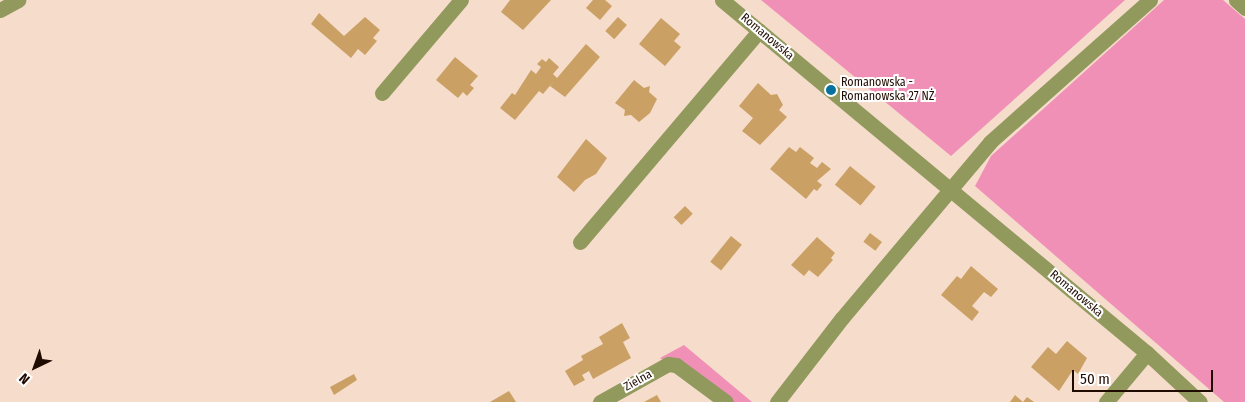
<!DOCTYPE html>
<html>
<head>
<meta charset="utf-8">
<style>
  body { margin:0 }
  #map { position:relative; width:1245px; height:402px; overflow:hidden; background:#f6dccb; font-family:"Fira Sans Condensed",sans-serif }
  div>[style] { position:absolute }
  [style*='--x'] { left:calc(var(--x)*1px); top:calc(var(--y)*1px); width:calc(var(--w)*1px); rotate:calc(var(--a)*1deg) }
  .forest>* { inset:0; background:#f090b6 }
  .building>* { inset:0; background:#caa065; transform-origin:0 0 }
  .minor>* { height:15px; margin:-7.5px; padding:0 7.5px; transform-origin:7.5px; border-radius:7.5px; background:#91995d }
  .dots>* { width:14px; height:14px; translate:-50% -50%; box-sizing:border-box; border:2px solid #fff; border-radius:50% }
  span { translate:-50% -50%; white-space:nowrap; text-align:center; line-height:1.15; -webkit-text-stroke:4px #fff; paint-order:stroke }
  .street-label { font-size:12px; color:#200b00 }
  .poi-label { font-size:12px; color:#200b00 }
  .left { translate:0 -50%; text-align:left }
  .north { position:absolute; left:10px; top:342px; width:50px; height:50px; -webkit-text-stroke:4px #fff; paint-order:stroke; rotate:222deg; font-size:14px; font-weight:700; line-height:20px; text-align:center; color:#200b00 }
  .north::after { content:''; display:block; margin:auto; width:18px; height:22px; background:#200b00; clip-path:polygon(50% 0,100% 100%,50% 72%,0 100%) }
  .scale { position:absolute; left:1072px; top:370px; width:141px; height:22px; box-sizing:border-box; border:2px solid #200b00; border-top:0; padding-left:6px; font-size:15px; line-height:18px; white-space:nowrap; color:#200b00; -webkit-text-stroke:4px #fff; paint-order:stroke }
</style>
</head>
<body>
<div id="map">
  <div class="forest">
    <i style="clip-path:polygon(761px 0,1125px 0,951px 156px)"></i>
    <i style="clip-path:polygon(1164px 0,1223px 0,1245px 19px,1245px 402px,1224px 402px,975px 186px,991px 156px)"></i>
    <i style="clip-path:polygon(684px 345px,752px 402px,726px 402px,660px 358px)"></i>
  </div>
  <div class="building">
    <i style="clip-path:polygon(510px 0,551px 0,523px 30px,501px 12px)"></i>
    <i style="clip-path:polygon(593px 0,605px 0,612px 6px,600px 20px,586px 8px)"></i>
    <i style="clip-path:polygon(319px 13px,344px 36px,365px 17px,380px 30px,373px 38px,377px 41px,365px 55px,358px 49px,351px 58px,311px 24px)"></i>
    <i style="left:618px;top:17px;width:12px;height:19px;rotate:42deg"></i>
    <i style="clip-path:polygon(661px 18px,680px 34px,674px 41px,681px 47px,665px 66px,639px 44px)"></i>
    <i style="clip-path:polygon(586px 44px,600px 57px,565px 97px,550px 86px,554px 81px,543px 94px,539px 91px,515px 120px,500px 108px,512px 93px,515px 95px,531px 70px,536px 74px,541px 67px,537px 64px,542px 59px,546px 62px,549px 58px,559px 67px,553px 74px,557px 78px)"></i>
    <i style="clip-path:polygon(455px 57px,478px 76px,470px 85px,474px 88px,467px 96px,463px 92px,458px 98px,436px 80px)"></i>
    <i style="clip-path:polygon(634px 80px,644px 88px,650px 86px,649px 92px,657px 99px,650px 113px,639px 122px,631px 115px,624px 116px,625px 110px,615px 103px)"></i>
    <i style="clip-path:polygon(758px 83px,771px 95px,777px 94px,783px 105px,779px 110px,787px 117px,760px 145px,742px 131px,753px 118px,739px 106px)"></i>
    <i style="clip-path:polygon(586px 139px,607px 158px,596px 174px,585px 180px,574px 192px,557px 177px)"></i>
    <i style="clip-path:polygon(789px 147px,796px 152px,800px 147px,814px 158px,810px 163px,817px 168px,822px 162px,831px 169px,817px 181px,822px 185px,817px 191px,814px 189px,806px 199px,770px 169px)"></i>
    <i style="left:850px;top:166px;width:33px;height:24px;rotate:39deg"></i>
    <i style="left:685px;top:206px;width:11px;height:16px;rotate:45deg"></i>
    <i style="left:870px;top:233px;width:15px;height:11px;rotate:37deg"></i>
    <i style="left:731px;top:236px;width:14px;height:33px;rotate:39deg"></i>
    <i style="clip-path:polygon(817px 237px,835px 253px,831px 258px,833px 260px,818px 277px,809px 270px,804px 276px,791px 265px)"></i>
    <i style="clip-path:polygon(971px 266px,998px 289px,991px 297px,984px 292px,972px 306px,979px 312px,972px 321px,941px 295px,957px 276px,961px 279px)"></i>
    <i style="clip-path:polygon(622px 323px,630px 338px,623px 342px,631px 358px,593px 379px,589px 371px,582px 375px,585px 380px,574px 386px,565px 371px,583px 360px,581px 356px,603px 344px,599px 337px)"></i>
    <i style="clip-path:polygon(1067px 341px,1087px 358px,1078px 374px,1073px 370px,1059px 391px,1031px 367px,1048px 347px,1056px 354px)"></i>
    <i style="clip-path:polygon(354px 374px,357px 380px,334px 395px,330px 387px)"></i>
    <i style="clip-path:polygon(509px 391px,516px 402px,490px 402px)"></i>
    <i style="clip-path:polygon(657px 395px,661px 402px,644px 402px)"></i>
    <i style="clip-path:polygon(1015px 395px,1023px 402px,1027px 397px,1034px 402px,1010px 402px)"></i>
  </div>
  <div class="minor">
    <i style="--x:722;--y:0;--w:552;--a:39.71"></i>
    <i style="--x:1147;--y:353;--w:72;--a:42.8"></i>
    <i style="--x:1236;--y:0;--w:12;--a:42"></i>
    <i style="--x:0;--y:10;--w:21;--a:-29"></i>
    <i style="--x:382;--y:93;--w:122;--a:-49.7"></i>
    <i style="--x:580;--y:242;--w:277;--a:-49.7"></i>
    <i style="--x:600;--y:402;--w:78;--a:-29.2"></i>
    <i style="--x:668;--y:364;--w:8;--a:7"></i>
    <i style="--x:676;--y:365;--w:62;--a:36.5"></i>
    <i style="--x:777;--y:402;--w:106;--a:-52.3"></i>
    <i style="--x:842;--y:318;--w:230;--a:-49.9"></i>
    <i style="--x:990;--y:142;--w:214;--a:-41.6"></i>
    <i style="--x:1106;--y:402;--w:64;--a:-50.1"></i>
  </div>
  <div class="dots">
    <i style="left:831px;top:90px;background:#07719d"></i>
  </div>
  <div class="street-label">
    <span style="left:767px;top:37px;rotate:40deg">Romanowska</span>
    <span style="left:1076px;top:294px;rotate:40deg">Romanowska</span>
    <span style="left:638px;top:381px;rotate:-29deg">Zielna</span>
  </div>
  <div class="poi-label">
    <span class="left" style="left:841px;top:90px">Romanowska -<br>Romanowska 27 NŻ</span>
  </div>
  <div class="north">N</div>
  <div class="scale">50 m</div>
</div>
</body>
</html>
